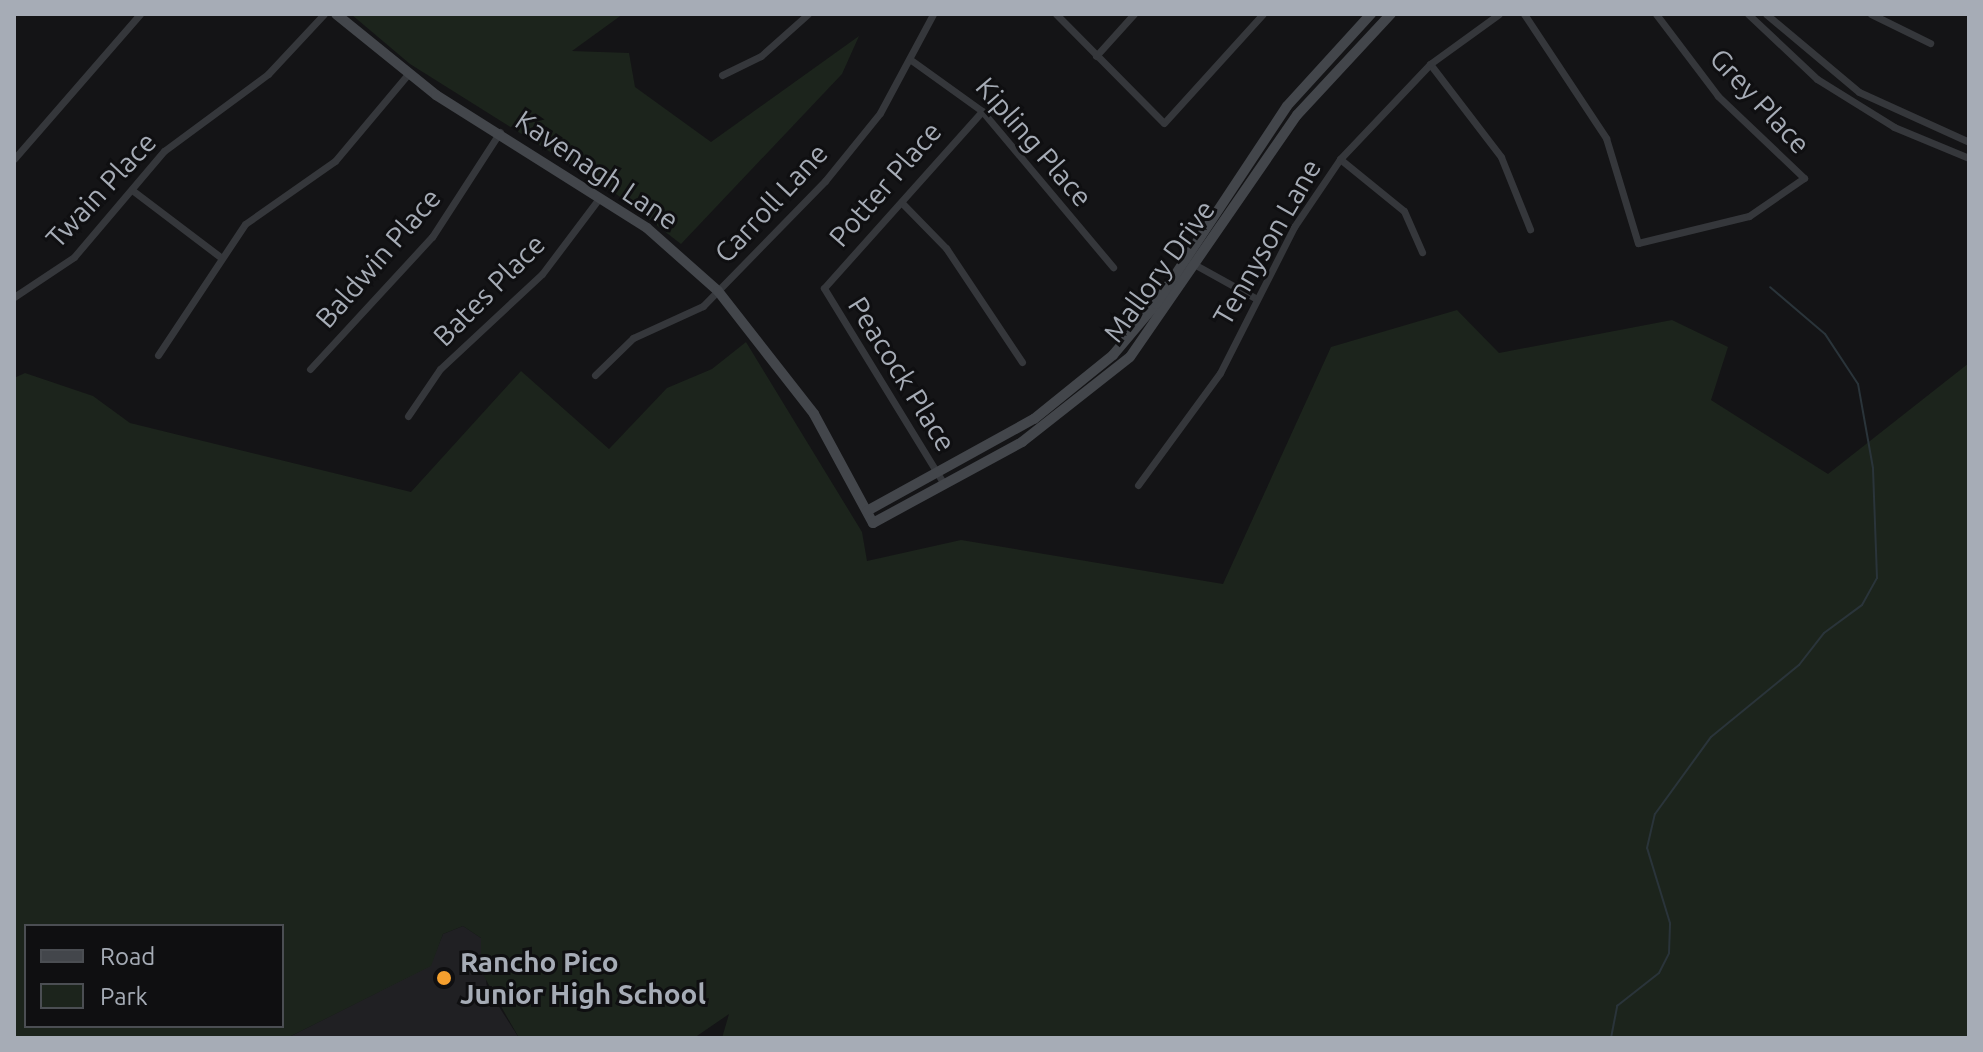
<!DOCTYPE html>
<html>
<head>
<meta charset="utf-8">
<style>
  body { margin:0 }
  #map { position:relative; width:1983px; height:1052px; overflow:hidden; background:#141416; font-family:Ubuntu,sans-serif }
  div>[style] { position:absolute }
  [style*='--x'] { left:calc(var(--x)*1px); top:calc(var(--y)*1px); width:calc(var(--w)*1px); rotate:calc(var(--a)*1deg) }
  .built>* { inset:0; background:#202023 }
  .green>* { inset:0; background:#1c241c }
  .stream>* { height:2px; margin:-1px; padding:0 1px; transform-origin:1px; border-radius:1px; background:#2a343a }
  .street>* { height:7px; margin:-3.5px; padding:0 3.5px; transform-origin:3.5px; border-radius:3.5px; background:#35373b }
  .secondary>* { height:10px; margin:-5px; padding:0 5px; transform-origin:5px; border-radius:5px; background:#43464b }
  .dots>* { width:22px; height:22px; translate:-50% -50%; box-sizing:border-box; border:4px solid #0f0f11; border-radius:50% }
  span { translate:-50% -50%; white-space:nowrap; text-align:center; line-height:1.15; -webkit-text-stroke:6px #0f0f11; paint-order:stroke }
  .street-label { font-size:28px; color:#a6acb6 }
  .poi-label { font-size:28px; color:#a6acb6; font-weight:700 }
  .left { translate:0 -50%; text-align:left }
  .frame { position:absolute; inset:0; border:16px solid #a6acb6; pointer-events:none }
  .legend { position:absolute; left:24px; top:924px; width:260px; height:104px; box-sizing:border-box; background:#0f0f11; border:2px solid #4b4e53; margin:0; padding:10px 14px; list-style:none; font-size:24px; color:#a6acb6 }
  .legend li { display:flex; align-items:center; gap:16px; height:40px }
  .legend b { width:40px; border:2px solid #4b4e53 }
</style>
</head>
<body>
<div id="map">
  <div class="built">
    <i style="clip-path:polygon(463px 926px,481px 938px,487px 988px,519px 1038px,287px 1038px,430px 966px,443px 934px)"></i>
  </div>
  <div class="green">
    <i style="clip-path:polygon(623px 14px,572px 51px,629px 53px,635px 87px,711px 142px,859px 36px,842px 74px,681px 244px,611px 190px,410px 64px,352px 15px)"></i>
    <i style="clip-path:polygon(evenodd,1457px 310px,1499px 353px,1672px 320px,1728px 347px,1711px 400px,1828px 474px,1969px 363px,1969px 1038px,722px 1038px,729px 1014px,694px 1038px,519px 1038px,481px 971px,481px 938px,463px 926px,443px 934px,431px 966px,287px 1038px,14px 1038px,14px 378px,25px 373px,93px 396px,130px 423px,411px 492px,521px 371px,609px 449px,667px 388px,712px 369px,746px 342px,862px 532px,867px 561px,961px 540px,1223px 584px,1331px 347px,1457px 310px,26px 926px,282px 926px,282px 1026px,26px 1026px,26px 926px)"></i>
  </div>
  <div class="stream">
    <i style="--x:1611;--y:1038;--w:33;--a:-79"></i>
    <i style="--x:1617;--y:1006;--w:53;--a:-38.2"></i>
    <i style="--x:1659;--y:973;--w:22;--a:-63"></i>
    <i style="--x:1669;--y:953;--w:30;--a:-88"></i>
    <i style="--x:1670;--y:923;--w:78;--a:-107"></i>
    <i style="--x:1647;--y:848;--w:35;--a:-77"></i>
    <i style="--x:1655;--y:814;--w:95;--a:-54"></i>
    <i style="--x:1711;--y:737;--w:114;--a:-39.3"></i>
    <i style="--x:1799;--y:665;--w:41;--a:-52"></i>
    <i style="--x:1824;--y:633;--w:47;--a:-36.4"></i>
    <i style="--x:1862;--y:605;--w:31;--a:-61"></i>
    <i style="--x:1877;--y:578;--w:110;--a:-92.1"></i>
    <i style="--x:1873;--y:468;--w:85;--a:-100.1"></i>
    <i style="--x:1858;--y:384;--w:60;--a:-123.4"></i>
    <i style="--x:1825;--y:334;--w:72;--a:-139.5"></i>
  </div>
  <div class="street">
    <i style="--x:1056;--y:14;--w:153;--a:45.3"></i>
    <i style="--x:1164;--y:123;--w:147;--a:-47.8"></i>
    <i style="--x:1524;--y:14;--w:149;--a:56.5"></i>
    <i style="--x:1606;--y:138;--w:110;--a:73.1"></i>
    <i style="--x:1638;--y:243;--w:114;--a:-13.7"></i>
    <i style="--x:1749;--y:216;--w:67;--a:-34.6"></i>
    <i style="--x:1804;--y:178;--w:119;--a:-136.4"></i>
    <i style="--x:1718;--y:96;--w:103;--a:-127.1"></i>
    <i style="--x:1748;--y:14;--w:95;--a:43.3"></i>
    <i style="--x:1817;--y:79;--w:91;--a:31.9"></i>
    <i style="--x:1894;--y:127;--w:81;--a:22.5"></i>
    <i style="--x:1766;--y:14;--w:121;--a:40"></i>
    <i style="--x:1859;--y:92;--w:121;--a:24.4"></i>
    <i style="--x:1871;--y:14;--w:66;--a:26.2"></i>
    <i style="--x:1096;--y:56;--w:57;--a:-47.9"></i>
    <i style="--x:911;--y:60;--w:87;--a:35.7"></i>
    <i style="--x:982;--y:111;--w:204;--a:50"></i>
    <i style="--x:1430;--y:64;--w:117;--a:52.6"></i>
    <i style="--x:1501;--y:157;--w:78;--a:68.1"></i>
    <i style="--x:722;--y:75;--w:43;--a:-26"></i>
    <i style="--x:761;--y:56;--w:63;--a:-41.8"></i>
    <i style="--x:14;--y:159;--w:192;--a:-49"></i>
    <i style="--x:1340;--y:159;--w:82;--a:39.1"></i>
    <i style="--x:1404;--y:211;--w:45;--a:66.3"></i>
    <i style="--x:132;--y:190;--w:109;--a:37.2"></i>
    <i style="--x:903;--y:204;--w:62;--a:45.7"></i>
    <i style="--x:946;--y:248;--w:137;--a:56.3"></i>
    <i style="--x:1192;--y:263;--w:74;--a:29"></i>
    <i style="--x:14;--y:297;--w:72;--a:-33.7"></i>
    <i style="--x:74;--y:257;--w:139;--a:-49.7"></i>
    <i style="--x:164;--y:151;--w:129;--a:-36.5"></i>
    <i style="--x:268;--y:74;--w:82;--a:-47"></i>
    <i style="--x:158;--y:355;--w:157;--a:-56.4"></i>
    <i style="--x:245;--y:224;--w:110;--a:-35"></i>
    <i style="--x:335;--y:161;--w:114;--a:-50"></i>
    <i style="--x:310;--y:369;--w:180;--a:-47.3"></i>
    <i style="--x:432;--y:237;--w:125;--a:-57.1"></i>
    <i style="--x:595;--y:375;--w:53;--a:-44.2"></i>
    <i style="--x:633;--y:338;--w:77;--a:-24.6"></i>
    <i style="--x:703;--y:306;--w:175;--a:-45.7"></i>
    <i style="--x:825;--y:181;--w:87;--a:-51"></i>
    <i style="--x:880;--y:113;--w:112;--a:-61.8"></i>
    <i style="--x:408;--y:416;--w:57;--a:-55.8"></i>
    <i style="--x:440;--y:369;--w:139;--a:-43"></i>
    <i style="--x:542;--y:274;--w:96;--a:-53"></i>
    <i style="--x:944;--y:484;--w:230;--a:-121.5"></i>
    <i style="--x:824;--y:288;--w:237;--a:-48.2"></i>
    <i style="--x:1138;--y:485;--w:139;--a:-53.8"></i>
    <i style="--x:1220;--y:373;--w:164;--a:-63.1"></i>
    <i style="--x:1294;--y:227;--w:82;--a:-55.9"></i>
    <i style="--x:1340;--y:159;--w:131;--a:-46.5"></i>
    <i style="--x:1430;--y:64;--w:85;--a:-35.9"></i>
  </div>
  <div class="secondary">
    <i style="--x:336;--y:14;--w:129;--a:39"></i>
    <i style="--x:436;--y:95;--w:249;--a:32.2"></i>
    <i style="--x:647;--y:228;--w:95;--a:41.6"></i>
    <i style="--x:718;--y:291;--w:156;--a:52"></i>
    <i style="--x:814;--y:414;--w:124;--a:61.6"></i>
    <i style="--x:873;--y:523;--w:170;--a:-28.5"></i>
    <i style="--x:1022;--y:442;--w:137;--a:-38.2"></i>
    <i style="--x:1130;--y:357;--w:294;--a:-55.4"></i>
    <i style="--x:1297;--y:115;--w:138;--a:-47.1"></i>
    <i style="--x:867;--y:511;--w:191;--a:-28.9"></i>
    <i style="--x:1034;--y:419;--w:102;--a:-39"></i>
    <i style="--x:1113;--y:355;--w:67;--a:-49.9"></i>
    <i style="--x:1156;--y:304;--w:237;--a:-56.5"></i>
    <i style="--x:1287;--y:106;--w:125;--a:-47.6"></i>
  </div>
  <div class="dots">
    <i style="left:444px;top:978px;background:#f49f2e"></i>
  </div>
  <div class="street-label">
    <span style="left:1760px;top:101px;rotate:47deg">Grey Place</span>
    <span style="left:1034px;top:142px;rotate:49deg">Kipling Place</span>
    <span style="left:597px;top:170px;rotate:34deg">Kavenagh Lane</span>
    <span style="left:885px;top:184px;rotate:-49deg">Potter Place</span>
    <span style="left:101px;top:190px;rotate:-47deg">Twain Place</span>
    <span style="left:771px;top:203px;rotate:-47deg">Carroll Lane</span>
    <span style="left:1267px;top:242px;rotate:-60deg">Tennyson Lane</span>
    <span style="left:378px;top:258px;rotate:-49deg">Baldwin Place</span>
    <span style="left:1159px;top:271px;rotate:-54deg">Mallory Drive</span>
    <span style="left:489px;top:290px;rotate:-45deg">Bates Place</span>
    <span style="left:902px;top:374px;rotate:58deg">Peacock Place</span>
  </div>
  <div class="poi-label">
    <span class="left" style="left:460px;top:978px">Rancho Pico<br>Junior High School</span>
  </div>
  <div class="frame"></div>
  <ul class="legend">
  <li><b style="height:10px;background:#43464b"></b>Road</li>
  <li><b style="height:22px;background:#1c241c"></b>Park</li>
  </ul>
</div>
</body>
</html>
